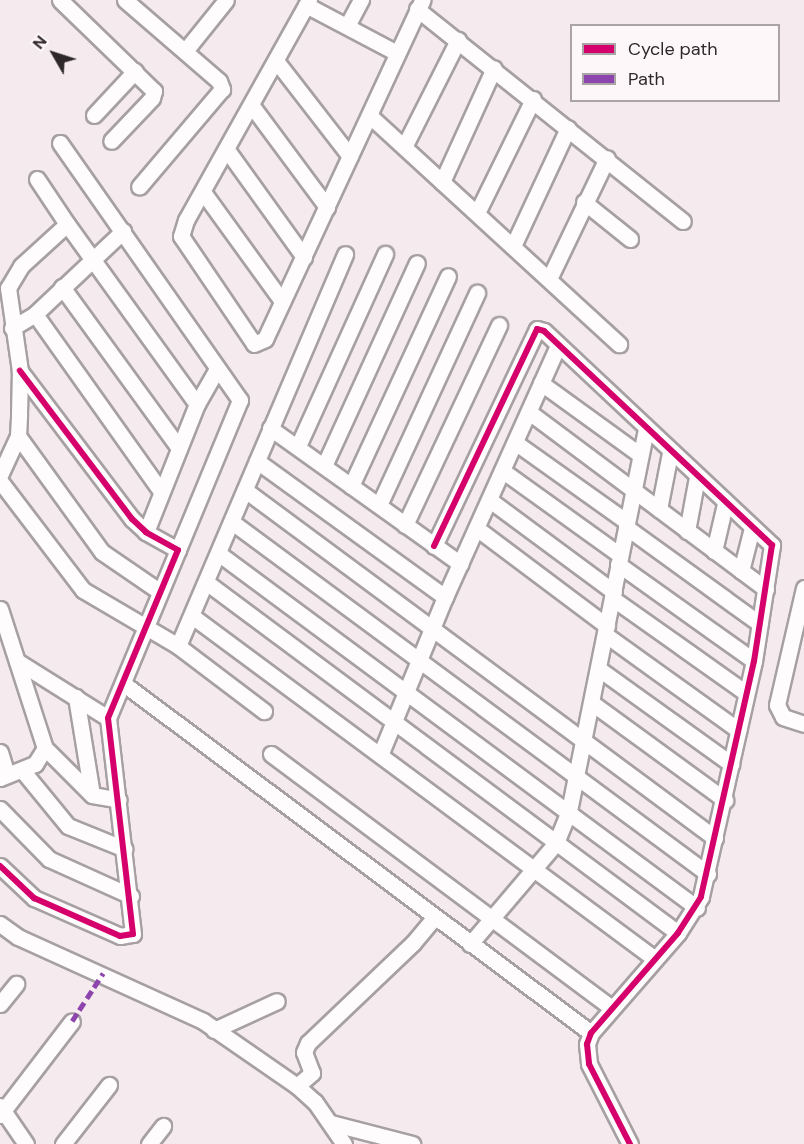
<!DOCTYPE html>
<html>
<head>
<meta charset="utf-8">
<style>
  body { margin:0 }
  #map { position:relative; width:804px; height:1144px; overflow:hidden; background:#f5ebee; font-family:"DM Sans",sans-serif }
  div>[style] { position:absolute }
  [style*='--x'] { left:calc(var(--x)*1px); top:calc(var(--y)*1px); width:calc(var(--w)*1px); rotate:calc(var(--a)*1deg) }
  .roads { filter:drop-shadow(2px 0 #a7a0a2) drop-shadow(-2px 0 #a7a0a2) drop-shadow(0 2px #a7a0a2) drop-shadow(0 -2px #a7a0a2) }
  .minor>* { height:15px; margin:-7.5px; padding:0 7.5px; transform-origin:7.5px; border-radius:7.5px; background:#fefcfc }
  .quiet>* { height:4.5px; margin-top:-2.25px; transform-origin:0; background:repeating-linear-gradient(90deg,#8e44ad 0 9px,transparent 0 13.5px) }
  .cycleway>* { height:6px; margin:-3px; padding:0 3px; transform-origin:3px; border-radius:3px; background:#d6006c }
  span { translate:-50% -50%; white-space:nowrap; text-align:center; line-height:1.15; -webkit-text-stroke:6px #fef7f9; paint-order:stroke }
  .legend { position:absolute; left:570px; top:24px; width:210px; height:78px; box-sizing:border-box; background:#fef7f9; border:2px solid #aba4a6; margin:0; padding:8px 10px; list-style:none; font-size:18px; color:#2e282a }
  .legend li { display:flex; align-items:center; gap:12px; height:30px }
  .legend b { width:30px; border:2px solid #aba4a6 }
  .north { position:absolute; left:24px; top:24px; width:60px; height:60px; -webkit-text-stroke:4px #fef7f9; paint-order:stroke; rotate:309deg; font-size:16px; font-weight:700; line-height:24px; text-align:center; color:#2e282a }
  .north::after { content:''; display:block; margin:auto; width:21px; height:27px; background:#2e282a; clip-path:polygon(50% 0,100% 100%,50% 72%,0 100%) }
</style>
</head>
<body>
<div id="map">
  <div class="roads">
    <div class="minor">
      <i style="--x:60;--y:0;--w:131;--a:44.1"></i>
      <i style="--x:154;--y:91;--w:7;--a:106"></i>
      <i style="--x:152;--y:98;--w:59;--a:133.6"></i>
      <i style="--x:125;--y:0;--w:124;--a:40.8"></i>
      <i style="--x:219;--y:81;--w:9;--a:69"></i>
      <i style="--x:222;--y:89;--w:128;--a:130.3"></i>
      <i style="--x:309;--y:0;--w:252;--a:119.2"></i>
      <i style="--x:186;--y:220;--w:17;--a:107"></i>
      <i style="--x:181;--y:236;--w:130;--a:55.9"></i>
      <i style="--x:254;--y:344;--w:12;--a:-24"></i>
      <i style="--x:265;--y:339;--w:374;--a:-65.1"></i>
      <i style="--x:306;--y:5;--w:103;--a:27.8"></i>
      <i style="--x:417;--y:9;--w:340;--a:38.6"></i>
      <i style="--x:347;--y:26;--w:30;--a:-62"></i>
      <i style="--x:185;--y:51;--w:65;--a:-51.2"></i>
      <i style="--x:277;--y:62;--w:119;--a:52.2"></i>
      <i style="--x:252;--y:106;--w:126;--a:53.4"></i>
      <i style="--x:94;--y:115;--w:60;--a:-47"></i>
      <i style="--x:370;--y:116;--w:338;--a:42.5"></i>
      <i style="--x:60;--y:143;--w:314;--a:55"></i>
      <i style="--x:240;--y:400;--w:162;--a:112.5"></i>
      <i style="--x:404;--y:147;--w:120;--a:-63.2"></i>
      <i style="--x:227;--y:150;--w:132;--a:54.3"></i>
      <i style="--x:442;--y:182;--w:125;--a:-65.5"></i>
      <i style="--x:203;--y:192;--w:135;--a:54.1"></i>
      <i style="--x:584;--y:202;--w:59;--a:38.8"></i>
      <i style="--x:477;--y:213;--w:127;--a:-63.8"></i>
      <i style="--x:67;--y:224;--w:222;--a:54.2"></i>
      <i style="--x:513;--y:246;--w:130;--a:-65"></i>
      <i style="--x:549;--y:279;--w:134;--a:-64.4"></i>
      <i style="--x:62;--y:287;--w:199;--a:54"></i>
      <i style="--x:35;--y:314;--w:216;--a:54.6"></i>
      <i style="--x:12;--y:328;--w:27;--a:-31"></i>
      <i style="--x:35;--y:314;--w:121;--a:-43.3"></i>
      <i style="--x:541;--y:383;--w:121;--a:35.9"></i>
      <i style="--x:529;--y:412;--w:296;--a:36.8"></i>
      <i style="--x:270;--y:428;--w:234;--a:35.5"></i>
      <i style="--x:18;--y:436;--w:143;--a:54.1"></i>
      <i style="--x:102;--y:552;--w:69;--a:34.4"></i>
      <i style="--x:516;--y:443;--w:136;--a:35.4"></i>
      <i style="--x:298;--y:446;--w:211;--a:-65.6"></i>
      <i style="--x:257;--y:461;--w:232;--a:35.9"></i>
      <i style="--x:324;--y:466;--w:223;--a:-65.4"></i>
      <i style="--x:503;--y:471;--w:144;--a:35.7"></i>
      <i style="--x:0;--y:475;--w:43;--a:-65.2"></i>
      <i style="--x:18;--y:436;--w:22;--a:-87"></i>
      <i style="--x:19;--y:414;--w:43;--a:-88.7"></i>
      <i style="--x:20;--y:371;--w:84;--a:-98.2"></i>
      <i style="--x:8;--y:288;--w:26;--a:-59"></i>
      <i style="--x:21;--y:266;--w:62;--a:-42.4"></i>
      <i style="--x:67;--y:224;--w:54;--a:-123.7"></i>
      <i style="--x:0;--y:481;--w:137;--a:52.7"></i>
      <i style="--x:83;--y:590;--w:110;--a:30.5"></i>
      <i style="--x:178;--y:646;--w:426;--a:-66.9"></i>
      <i style="--x:351;--y:486;--w:231;--a:-65.2"></i>
      <i style="--x:245;--y:490;--w:585;--a:36.52"></i>
      <i style="--x:491;--y:501;--w:153;--a:36.5"></i>
      <i style="--x:379;--y:505;--w:234;--a:-65.2"></i>
      <i style="--x:659;--y:509;--w:57;--a:-78.9"></i>
      <i style="--x:232;--y:522;--w:592;--a:36.48"></i>
      <i style="--x:405;--y:525;--w:221;--a:-64.8"></i>
      <i style="--x:626;--y:527;--w:165;--a:35.9"></i>
      <i style="--x:479;--y:530;--w:160;--a:36.9"></i>
      <i style="--x:687;--y:531;--w:55;--a:-79.5"></i>
      <i style="--x:146;--y:532;--w:138;--a:-68.3"></i>
      <i style="--x:197;--y:404;--w:40;--a:-60.3"></i>
      <i style="--x:434;--y:546;--w:240;--a:-64.6"></i>
      <i style="--x:537;--y:329;--w:7;--a:16"></i>
      <i style="--x:544;--y:331;--w:313;--a:43.2"></i>
      <i style="--x:772;--y:545;--w:117;--a:98.8"></i>
      <i style="--x:754;--y:661;--w:242;--a:102.7"></i>
      <i style="--x:701;--y:897;--w:43;--a:122.6"></i>
      <i style="--x:678;--y:933;--w:133;--a:131"></i>
      <i style="--x:591;--y:1033;--w:12;--a:110"></i>
      <i style="--x:587;--y:1044;--w:20;--a:84"></i>
      <i style="--x:589;--y:1064;--w:90;--a:62.9"></i>
      <i style="--x:714;--y:551;--w:48;--a:-76.8"></i>
      <i style="--x:218;--y:553;--w:596;--a:36.54"></i>
      <i style="--x:618;--y:564;--w:167;--a:35.5"></i>
      <i style="--x:741;--y:571;--w:44;--a:-75.7"></i>
      <i style="--x:206;--y:582;--w:588;--a:36.64"></i>
      <i style="--x:804;--y:588;--w:120;--a:103"></i>
      <i style="--x:777;--y:705;--w:13;--a:63"></i>
      <i style="--x:783;--y:717;--w:22;--a:18"></i>
      <i style="--x:612;--y:598;--w:164;--a:35.3"></i>
      <i style="--x:0;--y:609;--w:146;--a:72.1"></i>
      <i style="--x:45;--y:748;--w:66;--a:45"></i>
      <i style="--x:92;--y:795;--w:27;--a:10"></i>
      <i style="--x:192;--y:616;--w:576;--a:36.53"></i>
      <i style="--x:606;--y:635;--w:163;--a:35.7"></i>
      <i style="--x:178;--y:646;--w:108;--a:37.1"></i>
      <i style="--x:17;--y:661;--w:107;--a:32.1"></i>
      <i style="--x:599;--y:669;--w:163;--a:35.7"></i>
      <i style="--x:124;--y:684;--w:583;--a:36.77"></i>
      <i style="--x:76;--y:697;--w:99;--a:80.7"></i>
      <i style="--x:592;--y:703;--w:165;--a:36.1"></i>
      <i style="--x:0;--y:752;--w:24;--a:73"></i>
      <i style="--x:381;--y:753;--w:169;--a:-67.7"></i>
      <i style="--x:445;--y:597;--w:275;--a:-65.8"></i>
      <i style="--x:271;--y:754;--w:425;--a:36.7"></i>
      <i style="--x:22;--y:770;--w:72;--a:50.6"></i>
      <i style="--x:68;--y:826;--w:61;--a:22"></i>
      <i style="--x:0;--y:778;--w:38;--a:-22"></i>
      <i style="--x:35;--y:764;--w:19;--a:-58"></i>
      <i style="--x:0;--y:809;--w:70;--a:45.6"></i>
      <i style="--x:49;--y:859;--w:90;--a:24.3"></i>
      <i style="--x:0;--y:866;--w:47;--a:43.3"></i>
      <i style="--x:34;--y:898;--w:94;--a:23.8"></i>
      <i style="--x:120;--y:936;--w:13;--a:-9"></i>
      <i style="--x:133;--y:934;--w:217;--a:-96.6"></i>
      <i style="--x:108;--y:718;--w:182;--a:-67.4"></i>
      <i style="--x:178;--y:550;--w:37;--a:-151"></i>
      <i style="--x:146;--y:532;--w:19;--a:-137"></i>
      <i style="--x:132;--y:519;--w:186;--a:-127.1"></i>
      <i style="--x:0;--y:924;--w:22;--a:36"></i>
      <i style="--x:18;--y:937;--w:203;--a:24.4"></i>
      <i style="--x:203;--y:1021;--w:114;--a:34.7"></i>
      <i style="--x:297;--y:1086;--w:24;--a:42"></i>
      <i style="--x:315;--y:1102;--w:51;--a:55.4"></i>
      <i style="--x:470;--y:944;--w:133;--a:-49.6"></i>
      <i style="--x:556;--y:843;--w:35;--a:-68"></i>
      <i style="--x:569;--y:811;--w:389;--a:-78.6"></i>
      <i style="--x:0;--y:1004;--w:26;--a:-51"></i>
      <i style="--x:214;--y:1030;--w:69;--a:-24.7"></i>
      <i style="--x:297;--y:1086;--w:20;--a:-41"></i>
      <i style="--x:312;--y:1073;--w:22;--a:-111"></i>
      <i style="--x:304;--y:1052;--w:10;--a:-66"></i>
      <i style="--x:308;--y:1043;--w:145;--a:-43.6"></i>
      <i style="--x:413;--y:943;--w:31;--a:-50"></i>
      <i style="--x:0;--y:1106;--w:46;--a:55.6"></i>
      <i style="--x:0;--y:1115;--w:118;--a:-52.5"></i>
      <i style="--x:331;--y:1123;--w:84;--a:14.5"></i>
      <i style="--x:63;--y:1144;--w:75;--a:-52.1"></i>
      <i style="--x:149;--y:1144;--w:23;--a:-52"></i>
    </div>
  </div>
  <div class="quiet">
    <i style="--x:72;--y:1021;--w:57;--a:-57.1"></i>
  </div>
  <div class="cycleway">
    <i style="--x:434;--y:546;--w:240;--a:-64.6"></i>
    <i style="--x:537;--y:329;--w:7;--a:16"></i>
    <i style="--x:544;--y:331;--w:313;--a:43.2"></i>
    <i style="--x:772;--y:545;--w:117;--a:98.8"></i>
    <i style="--x:754;--y:661;--w:242;--a:102.7"></i>
    <i style="--x:701;--y:897;--w:43;--a:122.6"></i>
    <i style="--x:678;--y:933;--w:133;--a:131"></i>
    <i style="--x:591;--y:1033;--w:12;--a:110"></i>
    <i style="--x:587;--y:1044;--w:20;--a:84"></i>
    <i style="--x:589;--y:1064;--w:90;--a:62.9"></i>
    <i style="--x:0;--y:866;--w:47;--a:43.3"></i>
    <i style="--x:34;--y:898;--w:94;--a:23.8"></i>
    <i style="--x:120;--y:936;--w:13;--a:-9"></i>
    <i style="--x:133;--y:934;--w:217;--a:-96.6"></i>
    <i style="--x:108;--y:718;--w:182;--a:-67.4"></i>
    <i style="--x:178;--y:550;--w:37;--a:-151"></i>
    <i style="--x:146;--y:532;--w:19;--a:-137"></i>
    <i style="--x:132;--y:519;--w:186;--a:-127.1"></i>
  </div>
  <ul class="legend">
  <li><b style="height:8px;background:#d6006c"></b>Cycle path</li>
  <li><b style="height:8px;background:#8e44ad"></b>Path</li>
  </ul>
  <div class="north">N</div>
</div>
</body>
</html>
